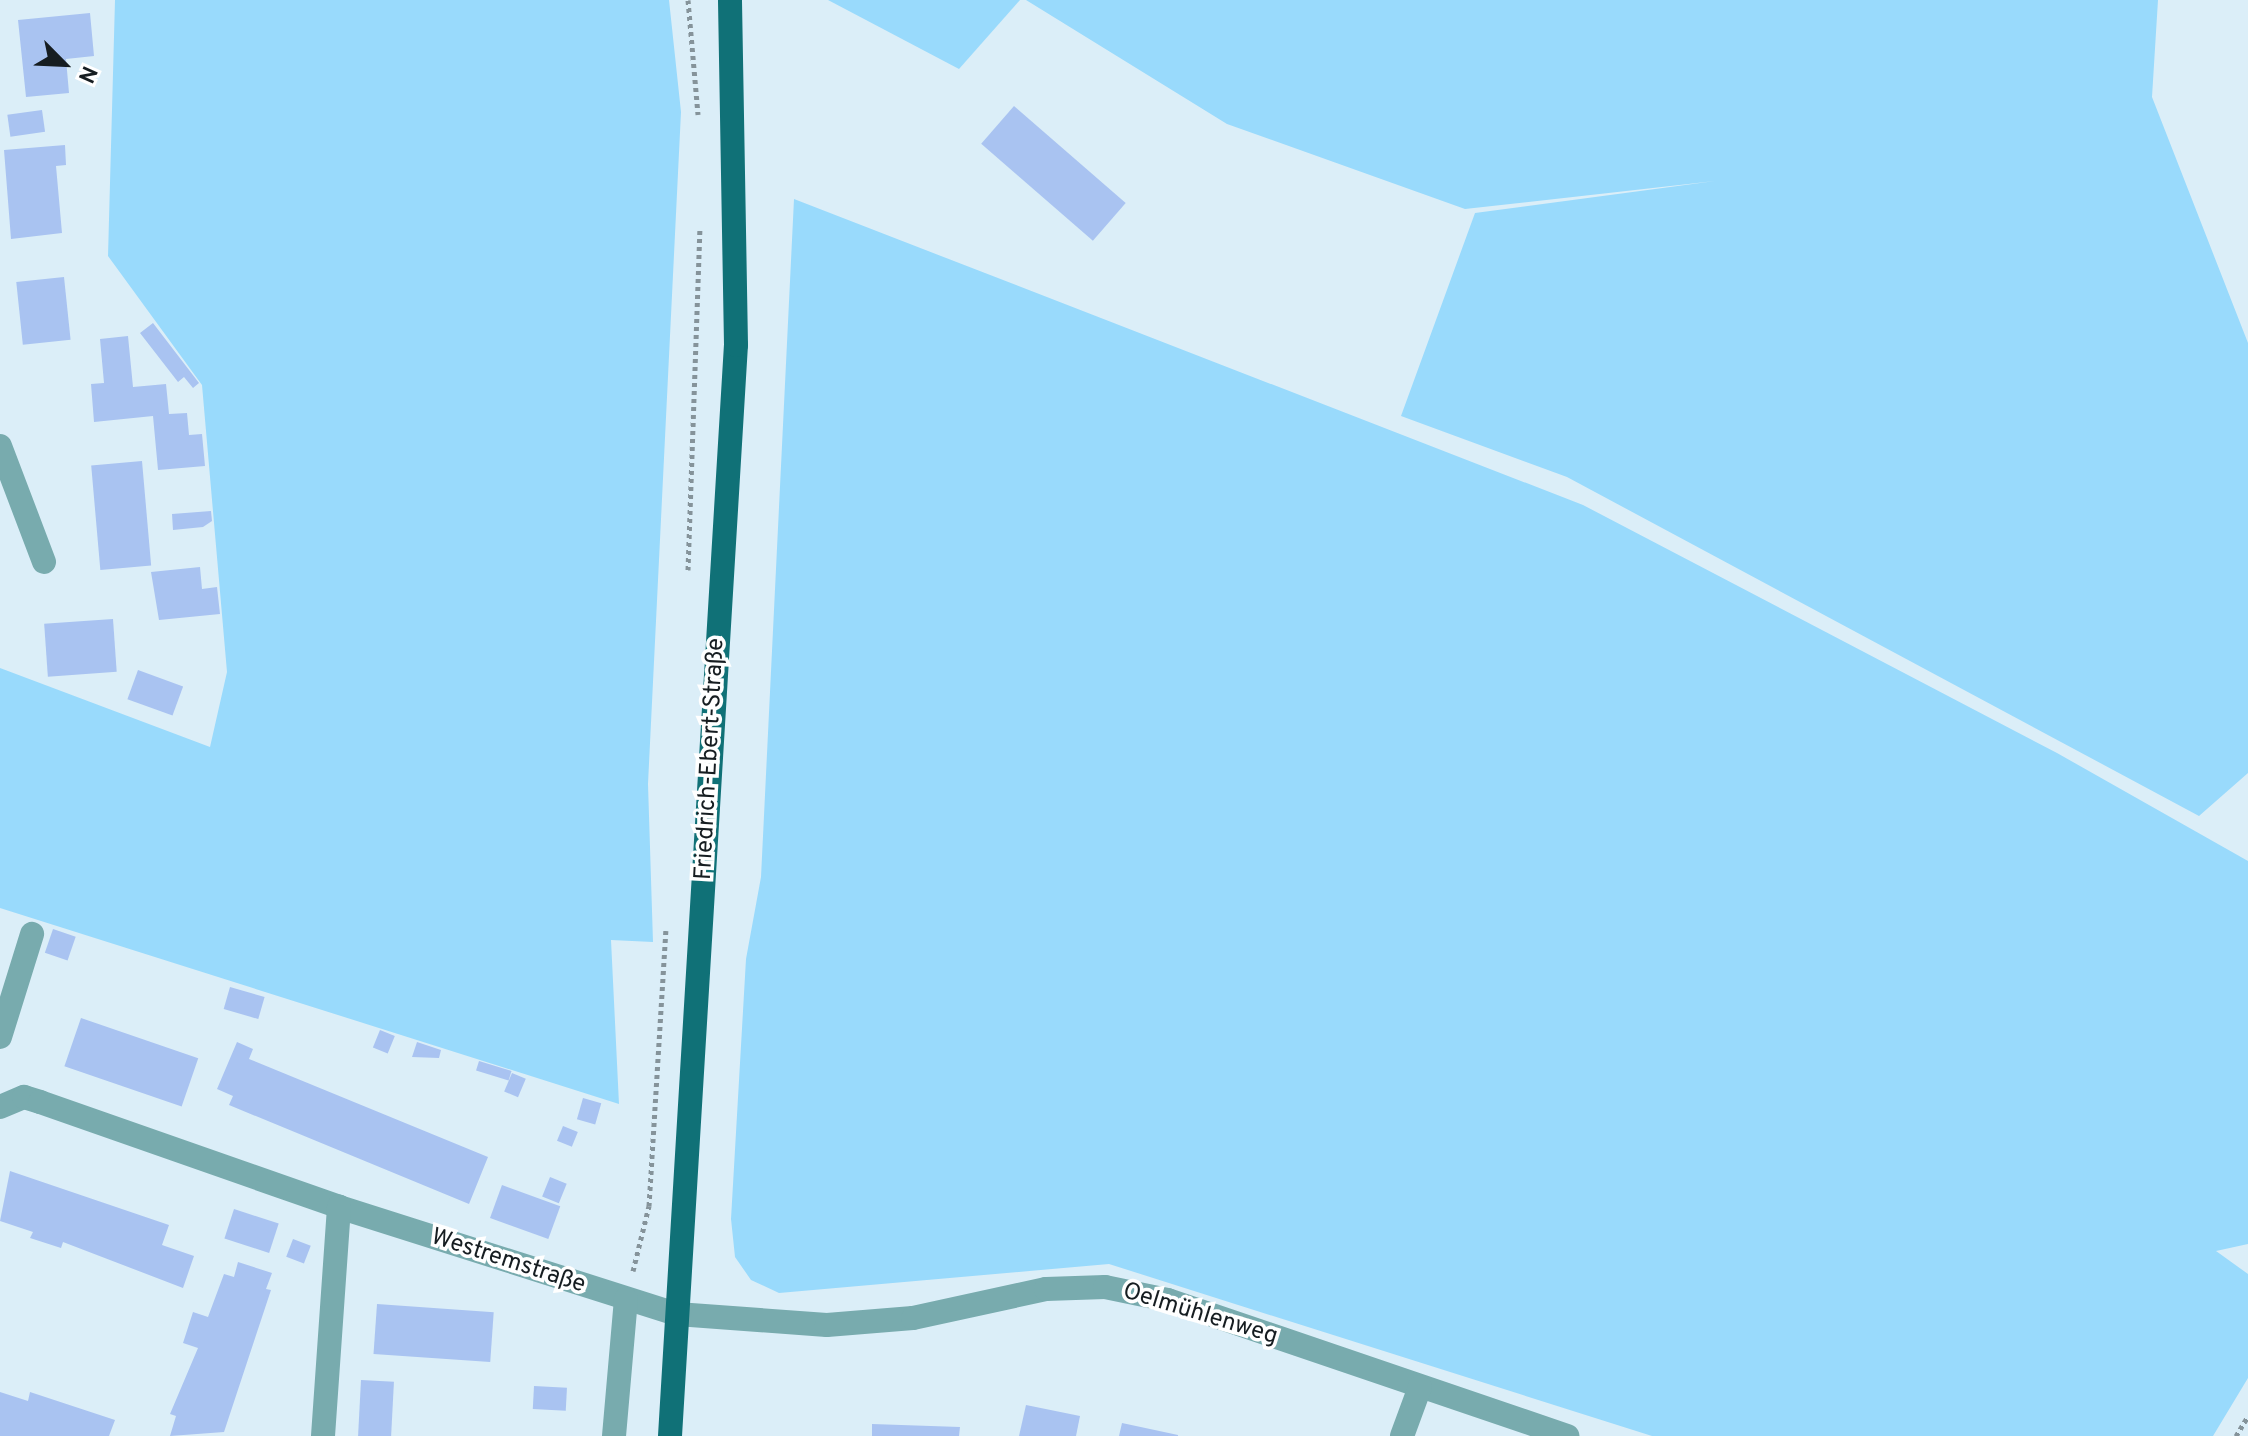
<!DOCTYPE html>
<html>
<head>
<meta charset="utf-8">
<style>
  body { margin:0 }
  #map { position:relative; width:2248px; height:1436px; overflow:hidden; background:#dbeef8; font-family:Overpass,sans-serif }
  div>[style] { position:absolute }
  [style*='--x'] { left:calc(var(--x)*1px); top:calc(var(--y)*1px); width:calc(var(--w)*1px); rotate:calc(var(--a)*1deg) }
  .green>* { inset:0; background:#99dafc }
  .building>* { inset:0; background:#a9c3f1; transform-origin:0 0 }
  .path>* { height:5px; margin-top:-2.5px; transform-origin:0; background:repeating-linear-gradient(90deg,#85939a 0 4px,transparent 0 8px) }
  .minor>* { height:24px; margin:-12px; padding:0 12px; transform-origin:12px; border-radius:12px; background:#78abae }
  .primary>* { height:24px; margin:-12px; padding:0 12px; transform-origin:12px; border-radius:12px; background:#107177 }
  span { translate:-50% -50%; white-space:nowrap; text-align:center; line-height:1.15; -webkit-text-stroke:7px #fff; paint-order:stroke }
  .street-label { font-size:24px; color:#161d21 }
  .north { position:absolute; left:24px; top:24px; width:80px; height:80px; -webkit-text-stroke:6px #fff; paint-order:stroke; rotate:114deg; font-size:22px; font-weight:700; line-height:32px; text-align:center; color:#161d21 }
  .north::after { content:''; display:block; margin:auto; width:28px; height:36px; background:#161d21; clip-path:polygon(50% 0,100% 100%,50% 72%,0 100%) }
</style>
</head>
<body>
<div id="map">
  <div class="green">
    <i style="clip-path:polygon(115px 0,669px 0,681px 112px,648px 784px,653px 942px,611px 940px,619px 1104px,0 908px,0 668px,210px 747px,227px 672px,202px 385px,108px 256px)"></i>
    <i style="clip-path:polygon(828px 0,1020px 0,959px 69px)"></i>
    <i style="clip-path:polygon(1026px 0,2158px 0,2152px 97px,2248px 343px,2248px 773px,2199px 816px,1567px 477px,1401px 416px,1475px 213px,1715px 181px,1465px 209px,1227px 124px)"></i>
    <i style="clip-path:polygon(794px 199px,1583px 505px,2057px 753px,2248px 861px,2248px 1244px,2216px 1251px,2248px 1274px,2248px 1378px,2213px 1436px,1652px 1436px,1109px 1264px,779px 1293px,751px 1280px,735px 1257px,731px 1219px,746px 959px,761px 877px)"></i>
  </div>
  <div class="building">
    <i style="clip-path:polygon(90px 13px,94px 56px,66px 59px,69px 93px,26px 97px,18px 20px)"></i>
    <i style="left:1014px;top:106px;width:148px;height:50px;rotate:41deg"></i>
    <i style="left:42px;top:110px;width:22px;height:35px;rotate:82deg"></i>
    <i style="clip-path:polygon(65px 145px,66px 165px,56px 166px,62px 233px,11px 239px,4px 150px)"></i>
    <i style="left:64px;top:277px;width:63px;height:48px;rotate:84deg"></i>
    <i style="clip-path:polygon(153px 323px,199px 383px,193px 388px,184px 377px,178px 382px,140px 333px)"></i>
    <i style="clip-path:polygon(128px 336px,133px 387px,166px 384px,169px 414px,187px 413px,189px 435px,202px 434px,205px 466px,158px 470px,153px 416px,94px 422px,91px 384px,104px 383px,100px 339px)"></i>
    <i style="left:142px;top:461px;width:105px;height:51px;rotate:85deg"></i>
    <i style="clip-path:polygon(211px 511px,212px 521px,203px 527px,173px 530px,172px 514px)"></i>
    <i style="clip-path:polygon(200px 567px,202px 589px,217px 587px,220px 614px,159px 620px,151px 572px)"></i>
    <i style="left:113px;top:619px;width:53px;height:69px;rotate:86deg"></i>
    <i style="left:138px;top:670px;width:48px;height:31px;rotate:20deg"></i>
    <i style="left:53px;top:929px;width:24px;height:25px;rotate:19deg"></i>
    <i style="left:230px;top:987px;width:36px;height:23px;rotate:16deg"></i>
    <i style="left:81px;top:1018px;width:124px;height:51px;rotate:19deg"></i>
    <i style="left:380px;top:1030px;width:16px;height:19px;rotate:22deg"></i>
    <i style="clip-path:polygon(237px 1042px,253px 1049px,249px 1059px,488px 1157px,469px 1204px,229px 1105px,233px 1096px,217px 1089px)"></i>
    <i style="clip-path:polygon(417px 1042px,441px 1050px,439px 1058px,412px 1057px)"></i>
    <i style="left:479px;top:1061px;width:34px;height:10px;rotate:17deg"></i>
    <i style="left:512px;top:1073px;width:15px;height:20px;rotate:23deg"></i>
    <i style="left:583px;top:1098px;width:19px;height:22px;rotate:16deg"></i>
    <i style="left:563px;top:1126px;width:16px;height:16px;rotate:22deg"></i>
    <i style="clip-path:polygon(10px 1171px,169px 1225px,162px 1245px,194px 1256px,183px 1288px,63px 1242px,61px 1248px,30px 1238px,33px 1232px,0 1221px)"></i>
    <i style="left:550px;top:1177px;width:18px;height:21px;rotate:22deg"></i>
    <i style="left:502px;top:1185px;width:62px;height:35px;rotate:20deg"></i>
    <i style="left:234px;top:1209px;width:47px;height:31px;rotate:18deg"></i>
    <i style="left:293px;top:1239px;width:19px;height:19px;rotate:21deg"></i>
    <i style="clip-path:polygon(238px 1262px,272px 1273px,266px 1289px,271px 1290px,224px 1432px,170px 1436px,176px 1416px,170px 1414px,198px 1348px,183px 1343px,193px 1312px,208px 1317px,224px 1274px,234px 1277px)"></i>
    <i style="left:377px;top:1304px;width:117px;height:50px;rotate:4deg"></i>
    <i style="left:361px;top:1380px;width:33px;height:56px;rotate:3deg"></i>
    <i style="left:534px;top:1386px;width:33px;height:23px;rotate:3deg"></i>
    <i style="clip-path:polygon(0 1392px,28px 1401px,30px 1392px,115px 1420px,109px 1436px,0 1436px)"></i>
    <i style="clip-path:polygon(1026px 1405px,1080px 1416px,1076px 1436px,1019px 1436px)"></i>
    <i style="clip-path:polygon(1122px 1423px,1178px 1435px,1178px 1436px,1119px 1436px)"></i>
    <i style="clip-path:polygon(872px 1424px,960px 1427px,959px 1436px,872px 1436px)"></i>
  </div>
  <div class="path">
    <i style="--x:688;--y:0;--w:115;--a:85"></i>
    <i style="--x:688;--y:570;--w:342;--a:-88"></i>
    <i style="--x:633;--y:1271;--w:67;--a:-76.2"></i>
    <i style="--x:649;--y:1206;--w:276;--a:-86.5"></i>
    <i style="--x:2236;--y:1436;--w:23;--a:-59"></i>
  </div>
  <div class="minor">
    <i style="--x:0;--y:446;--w:124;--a:69.2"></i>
    <i style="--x:0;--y:1037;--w:108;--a:-72.7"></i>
    <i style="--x:0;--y:1107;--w:26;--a:-23"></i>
    <i style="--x:24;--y:1097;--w:17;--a:17"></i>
    <i style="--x:40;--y:1102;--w:317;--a:19.3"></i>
    <i style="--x:339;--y:1207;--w:355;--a:17.6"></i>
    <i style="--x:677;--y:1314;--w:150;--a:4.2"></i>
    <i style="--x:827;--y:1325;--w:86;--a:-4.7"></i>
    <i style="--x:913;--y:1318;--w:136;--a:-12.3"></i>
    <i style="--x:1046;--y:1289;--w:59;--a:-1.9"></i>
    <i style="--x:1105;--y:1287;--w:64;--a:11.7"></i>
    <i style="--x:1168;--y:1300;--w:422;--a:18.8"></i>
    <i style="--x:323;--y:1436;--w:230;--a:-86"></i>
    <i style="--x:614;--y:1436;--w:137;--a:-85"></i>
    <i style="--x:1402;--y:1436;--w:52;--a:-69.8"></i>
  </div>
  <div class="primary">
    <i style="--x:670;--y:1436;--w:1093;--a:-86.54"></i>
    <i style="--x:736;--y:345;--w:345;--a:-91"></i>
  </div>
  <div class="street-label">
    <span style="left:711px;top:759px;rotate:-87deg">Friedrich-Ebert-Straße</span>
    <span style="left:508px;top:1262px;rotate:18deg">Westremstraße</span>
    <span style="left:1200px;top:1315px;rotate:17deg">Oelmühlenweg</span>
  </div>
  <div class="north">N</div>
</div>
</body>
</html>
